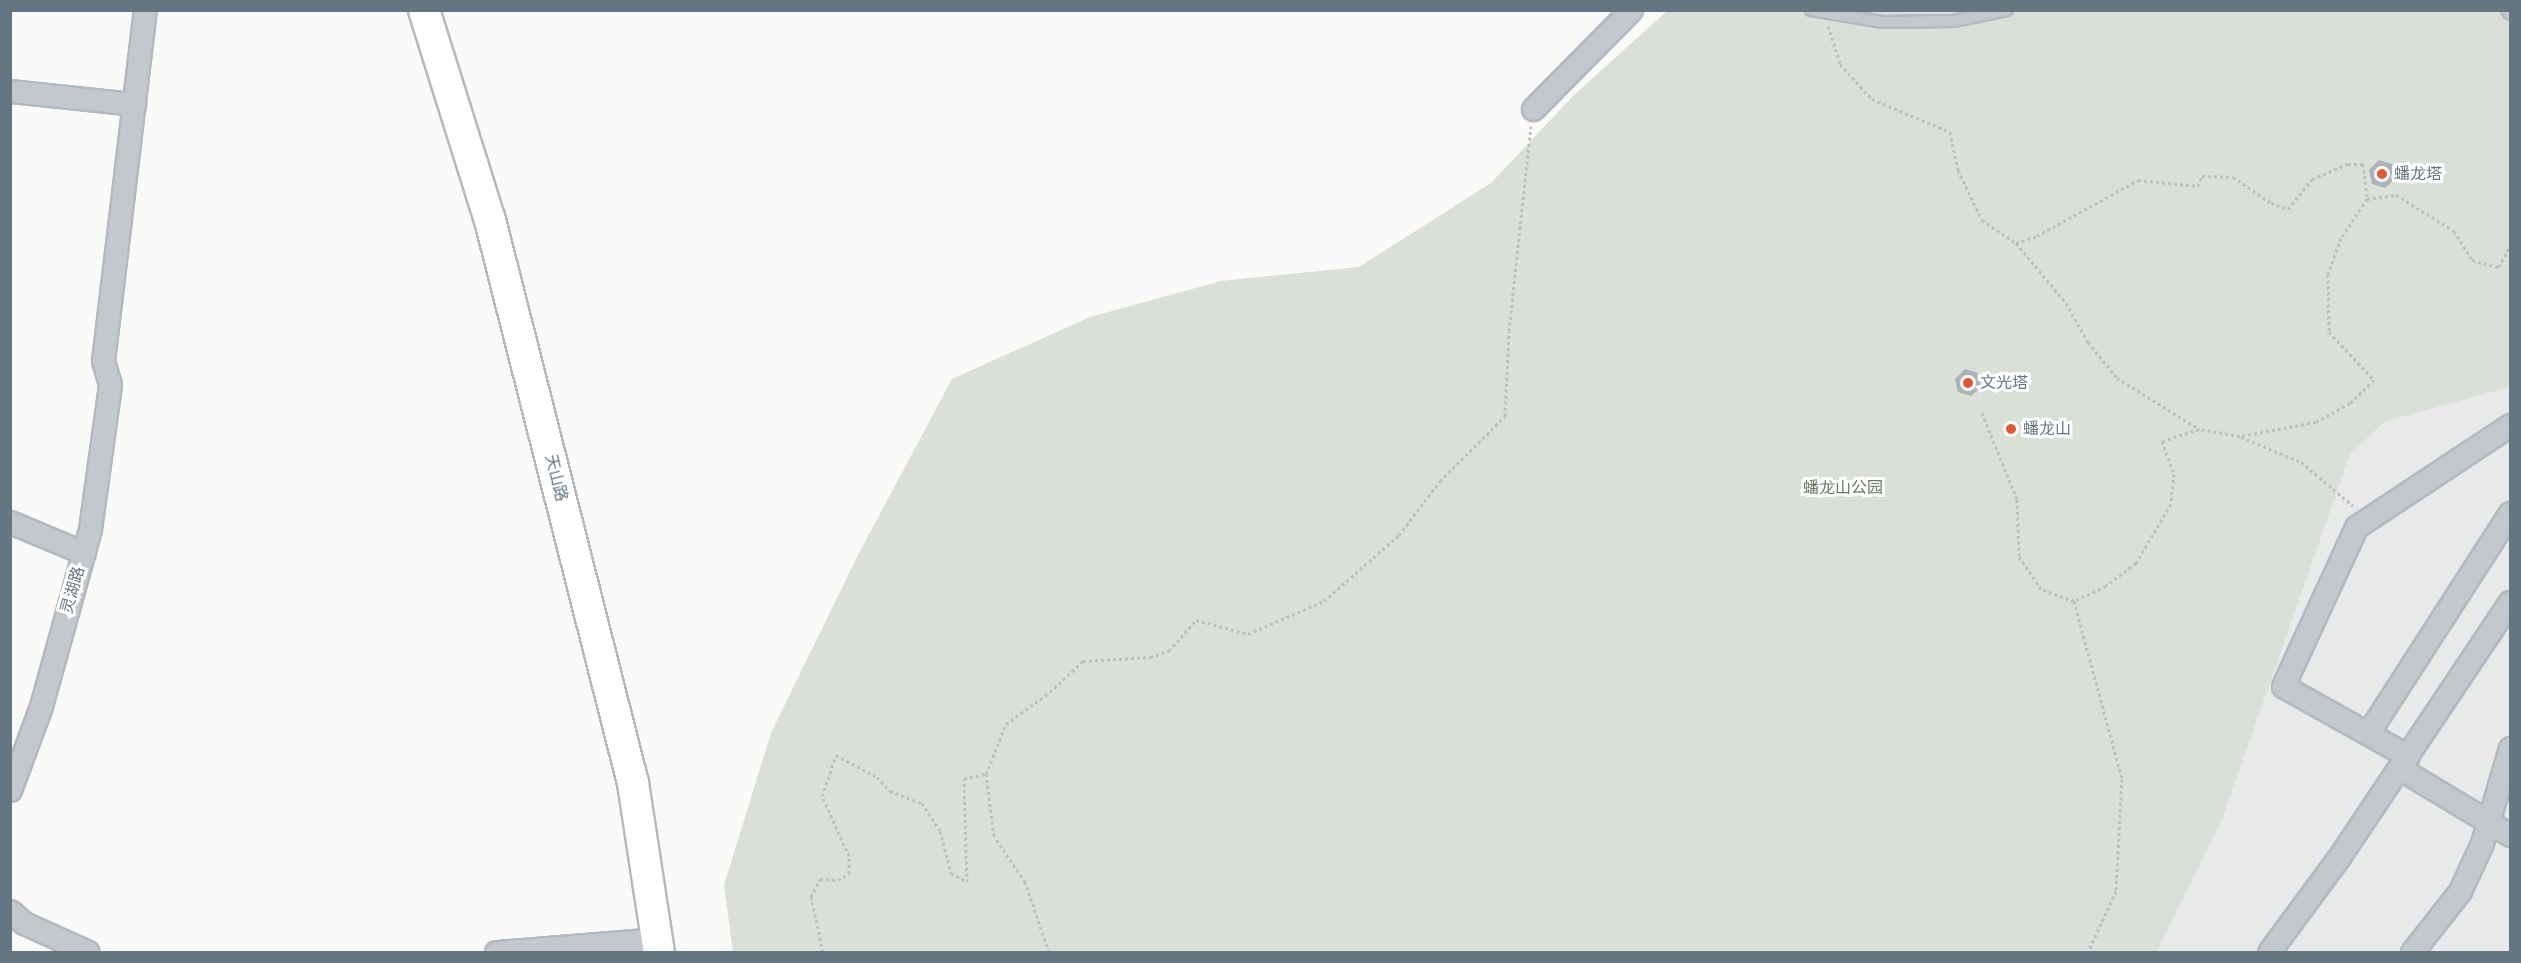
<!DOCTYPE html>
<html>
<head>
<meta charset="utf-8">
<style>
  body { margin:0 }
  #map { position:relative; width:2521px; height:963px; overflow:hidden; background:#fafaf8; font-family:Montserrat,"Noto Sans SC",sans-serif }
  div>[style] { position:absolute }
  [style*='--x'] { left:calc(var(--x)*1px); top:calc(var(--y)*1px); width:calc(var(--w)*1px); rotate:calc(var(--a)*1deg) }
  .built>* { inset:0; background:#e8e9e9 }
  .green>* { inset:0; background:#dadfd7 }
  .building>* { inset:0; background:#aab3b9 }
  .path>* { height:3px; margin-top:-1.5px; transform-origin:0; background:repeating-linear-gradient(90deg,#bbbfc2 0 3px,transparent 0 6px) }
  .roads { filter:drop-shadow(2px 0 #b3babf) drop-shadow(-2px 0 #b3babf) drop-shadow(0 2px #b3babf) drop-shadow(0 -2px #b3babf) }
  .lane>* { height:10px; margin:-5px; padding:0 5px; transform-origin:5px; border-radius:5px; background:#c3c8cc }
  .street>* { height:21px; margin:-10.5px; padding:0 10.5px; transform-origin:10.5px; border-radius:10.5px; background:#c3c8cc }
  .secondary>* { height:30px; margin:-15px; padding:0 15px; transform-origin:15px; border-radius:15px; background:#fff }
  .dots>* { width:16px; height:16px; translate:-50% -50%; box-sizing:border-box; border:3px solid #fff; border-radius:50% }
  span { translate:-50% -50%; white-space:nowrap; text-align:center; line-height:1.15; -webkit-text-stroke:6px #fff; paint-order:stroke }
  .poi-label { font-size:16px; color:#657683 }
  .left { translate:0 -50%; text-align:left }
  .street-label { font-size:16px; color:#657683 }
  .park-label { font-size:16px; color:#687a64 }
  .frame { position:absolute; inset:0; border:12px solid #657683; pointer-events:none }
</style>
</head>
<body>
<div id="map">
  <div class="built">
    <i style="clip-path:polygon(2510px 387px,2510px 952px,2157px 952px,2222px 820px,2350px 455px,2384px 422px)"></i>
  </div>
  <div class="green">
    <i style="clip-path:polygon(1667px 11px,2510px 11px,2510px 387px,2384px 422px,2350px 455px,2222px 820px,2157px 952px,733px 952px,724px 885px,771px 733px,858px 555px,952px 379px,1090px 317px,1221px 281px,1359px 267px,1491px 183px,1573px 96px)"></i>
  </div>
  <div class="building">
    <i style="clip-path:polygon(2379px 160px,2392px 164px,2396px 178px,2385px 188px,2372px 184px,2369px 170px)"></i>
    <i style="clip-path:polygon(1965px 369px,1978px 373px,1981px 387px,1971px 396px,1958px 392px,1955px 379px)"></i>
  </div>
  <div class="path">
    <i style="--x:1828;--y:26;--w:40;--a:72"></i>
    <i style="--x:1840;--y:64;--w:47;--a:47.6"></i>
    <i style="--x:1872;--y:99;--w:85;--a:22.9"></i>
    <i style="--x:1950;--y:132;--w:39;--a:78"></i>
    <i style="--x:1958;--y:170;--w:55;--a:64.4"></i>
    <i style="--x:1982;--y:220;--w:41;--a:34.1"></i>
    <i style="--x:2016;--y:243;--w:22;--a:-18"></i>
    <i style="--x:2037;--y:236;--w:115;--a:-29"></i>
    <i style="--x:2138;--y:180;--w:60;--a:5.7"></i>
    <i style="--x:2198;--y:186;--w:11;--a:-68"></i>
    <i style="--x:2202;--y:176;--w:31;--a:2"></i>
    <i style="--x:2233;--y:177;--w:46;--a:34.4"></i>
    <i style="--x:2271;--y:203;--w:18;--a:19"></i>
    <i style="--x:2288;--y:209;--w:38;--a:-51"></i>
    <i style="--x:2312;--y:179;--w:39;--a:-23"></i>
    <i style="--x:2348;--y:164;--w:15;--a:0"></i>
    <i style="--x:2363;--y:164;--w:35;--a:83"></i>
    <i style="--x:2367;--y:199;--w:47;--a:123.7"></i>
    <i style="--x:2341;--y:238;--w:38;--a:110"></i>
    <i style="--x:2328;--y:274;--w:58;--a:89"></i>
    <i style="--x:2329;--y:332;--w:66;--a:46.8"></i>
    <i style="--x:2374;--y:380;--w:33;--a:136"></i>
    <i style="--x:2350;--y:403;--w:39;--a:151"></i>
    <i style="--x:2316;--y:422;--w:77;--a:169.6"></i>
    <i style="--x:2240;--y:436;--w:42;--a:-170.3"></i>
    <i style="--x:2199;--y:429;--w:39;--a:162"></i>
    <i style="--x:2162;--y:441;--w:35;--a:70"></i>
    <i style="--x:2174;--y:474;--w:30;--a:96"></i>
    <i style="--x:2171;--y:504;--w:69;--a:120.7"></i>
    <i style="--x:2136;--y:563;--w:38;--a:143"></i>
    <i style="--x:2106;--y:586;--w:35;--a:155"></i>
    <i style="--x:2074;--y:601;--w:35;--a:-160"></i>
    <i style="--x:2041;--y:589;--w:40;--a:-124"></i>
    <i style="--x:2019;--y:556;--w:57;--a:-92"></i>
    <i style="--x:2017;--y:499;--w:95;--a:-112.2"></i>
    <i style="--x:2367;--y:199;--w:29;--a:-8"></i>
    <i style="--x:2396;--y:195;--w:68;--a:31.8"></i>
    <i style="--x:2454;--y:231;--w:34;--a:58"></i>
    <i style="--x:2472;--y:260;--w:28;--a:15"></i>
    <i style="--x:2499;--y:267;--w:25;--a:-63"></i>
    <i style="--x:2016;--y:243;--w:78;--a:50.2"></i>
    <i style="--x:2066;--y:303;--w:45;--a:60.6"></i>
    <i style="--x:2088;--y:342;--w:46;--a:51.1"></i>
    <i style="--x:2117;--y:378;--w:97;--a:31.9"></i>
    <i style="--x:2241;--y:437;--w:65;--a:22.6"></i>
    <i style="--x:2301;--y:462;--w:68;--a:40.2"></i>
    <i style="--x:2074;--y:601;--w:184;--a:74.9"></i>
    <i style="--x:2122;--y:779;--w:112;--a:93.1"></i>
    <i style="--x:2116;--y:891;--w:67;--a:114.7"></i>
    <i style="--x:823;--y:952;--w:56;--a:-102.3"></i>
    <i style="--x:811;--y:897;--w:20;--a:-63"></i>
    <i style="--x:820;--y:879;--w:18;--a:3"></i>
    <i style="--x:838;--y:880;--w:13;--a:-32"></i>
    <i style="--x:849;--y:873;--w:17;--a:-90"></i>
    <i style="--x:849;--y:856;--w:66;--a:-114.2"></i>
    <i style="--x:822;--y:796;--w:43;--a:-71.1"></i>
    <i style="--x:836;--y:755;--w:47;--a:28.2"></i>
    <i style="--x:877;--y:777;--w:19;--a:47"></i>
    <i style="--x:890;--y:791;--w:34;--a:21"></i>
    <i style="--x:922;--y:803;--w:33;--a:57"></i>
    <i style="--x:940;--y:831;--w:43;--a:75.3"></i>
    <i style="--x:951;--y:873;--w:18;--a:29"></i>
    <i style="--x:967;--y:882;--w:103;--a:-91.7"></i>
    <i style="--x:964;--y:779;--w:23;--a:-13"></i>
    <i style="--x:1049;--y:952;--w:74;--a:-108.9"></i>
    <i style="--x:1025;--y:882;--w:55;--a:-124"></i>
    <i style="--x:994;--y:836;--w:63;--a:-97.4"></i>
    <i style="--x:986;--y:774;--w:54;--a:-68.2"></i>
    <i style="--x:1006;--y:724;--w:54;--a:-36"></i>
    <i style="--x:1050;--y:692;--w:45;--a:-43.2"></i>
    <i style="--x:1083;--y:661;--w:67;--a:-3.4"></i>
    <i style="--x:1150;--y:657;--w:20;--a:-18"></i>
    <i style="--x:1169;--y:651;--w:41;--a:-48.9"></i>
    <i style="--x:1196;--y:620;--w:54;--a:15.1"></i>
    <i style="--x:1248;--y:634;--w:83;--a:-23.5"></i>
    <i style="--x:1324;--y:601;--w:100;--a:-41.3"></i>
    <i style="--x:1399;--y:535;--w:68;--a:-52.8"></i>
    <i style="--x:1440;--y:481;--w:92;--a:-45"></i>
    <i style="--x:1505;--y:416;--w:85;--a:-87.3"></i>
    <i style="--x:1509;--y:331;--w:206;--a:-83.9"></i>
  </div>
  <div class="roads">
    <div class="lane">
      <i style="--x:1811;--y:10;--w:73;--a:9.5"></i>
      <i style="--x:1883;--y:22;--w:71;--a:-0.8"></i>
      <i style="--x:1954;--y:21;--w:54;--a:-11.7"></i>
      <i style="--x:2507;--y:10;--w:5;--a:53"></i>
    </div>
    <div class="street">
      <i style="--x:10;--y:91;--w:125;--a:6"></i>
      <i style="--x:1533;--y:109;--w:139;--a:-45.3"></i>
      <i style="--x:10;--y:522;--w:80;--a:22.7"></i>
      <i style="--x:2368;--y:733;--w:262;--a:-57.2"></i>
      <i style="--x:2408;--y:756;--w:143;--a:-150.8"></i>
      <i style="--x:2283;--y:686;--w:175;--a:-65.3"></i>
      <i style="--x:2356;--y:527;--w:185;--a:-33.5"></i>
      <i style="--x:2399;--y:768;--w:130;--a:31.1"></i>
      <i style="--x:10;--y:790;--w:90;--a:-69.7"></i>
      <i style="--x:41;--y:706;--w:184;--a:-74.5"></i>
      <i style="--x:90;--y:529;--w:146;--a:-82.1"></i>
      <i style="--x:110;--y:384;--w:24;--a:-107"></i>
      <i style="--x:103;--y:361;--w:354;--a:-83.2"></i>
      <i style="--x:10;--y:911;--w:18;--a:41"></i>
      <i style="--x:24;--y:923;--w:70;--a:24.4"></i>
      <i style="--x:496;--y:952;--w:162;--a:-4.6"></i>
      <i style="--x:2269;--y:952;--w:118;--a:-53.6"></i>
      <i style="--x:2339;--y:857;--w:307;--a:-56.2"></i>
      <i style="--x:2412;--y:952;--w:78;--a:-51.8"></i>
      <i style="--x:2460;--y:891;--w:53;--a:-65.4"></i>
      <i style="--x:2482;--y:843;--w:99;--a:-73.6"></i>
    </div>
    <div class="secondary">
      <i style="--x:424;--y:10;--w:220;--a:72.6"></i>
      <i style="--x:490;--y:220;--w:581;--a:75.75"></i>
      <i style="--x:633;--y:783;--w:171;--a:81.3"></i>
    </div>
  </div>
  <div class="dots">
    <i style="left:2382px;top:174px;background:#e4572e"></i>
    <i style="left:1968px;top:383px;background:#e4572e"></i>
    <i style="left:2011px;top:429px;background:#e4572e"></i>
  </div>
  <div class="poi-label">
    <span class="left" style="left:2394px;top:174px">蟠龙塔</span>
    <span class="left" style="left:1980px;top:383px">文光塔</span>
    <span class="left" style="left:2023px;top:429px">蟠龙山</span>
  </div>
  <div class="street-label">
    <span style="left:556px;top:478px;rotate:76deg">天山路</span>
    <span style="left:73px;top:590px;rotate:-74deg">灵湖路</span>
  </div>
  <div class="park-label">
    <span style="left:1843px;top:488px">蟠龙山公园</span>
  </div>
  <div class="frame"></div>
</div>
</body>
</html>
